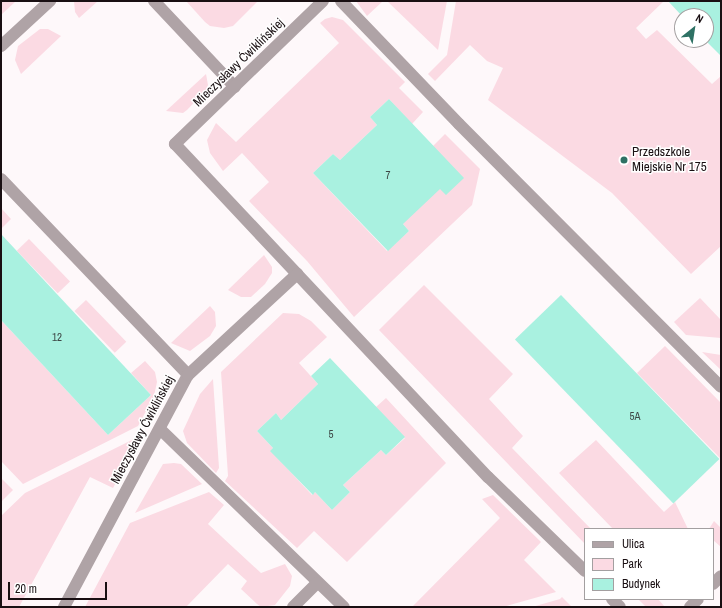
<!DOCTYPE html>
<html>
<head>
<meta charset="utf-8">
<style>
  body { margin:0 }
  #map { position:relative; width:722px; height:608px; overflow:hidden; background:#fef8fa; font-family:"Archivo Narrow",sans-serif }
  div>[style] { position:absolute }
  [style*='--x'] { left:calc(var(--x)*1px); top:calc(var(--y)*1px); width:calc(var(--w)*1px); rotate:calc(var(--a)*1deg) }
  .green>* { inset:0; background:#fbdae3; transform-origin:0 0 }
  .building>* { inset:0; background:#a9f1e0; transform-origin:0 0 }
  .street>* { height:12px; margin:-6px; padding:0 6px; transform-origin:6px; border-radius:6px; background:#afa3a6 }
  .dots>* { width:11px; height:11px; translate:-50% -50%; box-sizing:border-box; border:2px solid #fff; border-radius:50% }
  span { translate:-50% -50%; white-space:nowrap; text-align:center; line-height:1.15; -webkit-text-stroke:3px #fff; paint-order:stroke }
  .number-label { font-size:11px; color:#3d4846 }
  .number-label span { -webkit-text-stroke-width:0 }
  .street-label { font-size:13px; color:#190f12 }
  .poi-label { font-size:13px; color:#190f12 }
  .left { translate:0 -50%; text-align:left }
  .frame { position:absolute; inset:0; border:2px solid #190f12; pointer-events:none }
  .legend { position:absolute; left:584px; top:528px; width:130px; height:72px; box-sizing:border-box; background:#fff; border:1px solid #a39fa0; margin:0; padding:5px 7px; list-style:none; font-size:12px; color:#190f12 }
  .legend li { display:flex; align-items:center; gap:8px; height:20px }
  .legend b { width:20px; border:1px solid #a39fa0 }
  .north { position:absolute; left:674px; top:8px; width:40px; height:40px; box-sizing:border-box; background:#fff; border:1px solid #a39fa0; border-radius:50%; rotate:30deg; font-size:11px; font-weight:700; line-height:16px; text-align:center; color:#190f12 }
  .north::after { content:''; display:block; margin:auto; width:14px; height:18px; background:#2e7164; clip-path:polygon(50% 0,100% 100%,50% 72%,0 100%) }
  .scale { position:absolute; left:8px; top:582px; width:99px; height:18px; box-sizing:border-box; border:2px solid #190f12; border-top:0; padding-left:5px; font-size:12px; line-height:14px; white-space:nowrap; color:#190f12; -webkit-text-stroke:3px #fff; paint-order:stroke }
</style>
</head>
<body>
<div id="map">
  <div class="green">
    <i style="clip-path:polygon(1px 1px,16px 1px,1px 15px)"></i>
    <i style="clip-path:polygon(74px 1px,98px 1px,79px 18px,75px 12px)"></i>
    <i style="clip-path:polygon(186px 1px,258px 1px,233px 26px,224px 28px,210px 26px,205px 22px)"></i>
    <i style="clip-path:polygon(356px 1px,383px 1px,367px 16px)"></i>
    <i style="clip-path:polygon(387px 1px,447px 1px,438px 50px)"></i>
    <i style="clip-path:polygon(456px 1px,664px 1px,636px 28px,646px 39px,657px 30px,712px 84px,721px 76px,721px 246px,691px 274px,612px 193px,488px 100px,503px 68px,487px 61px,470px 45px,435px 81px,428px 74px,447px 55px)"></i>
    <i style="clip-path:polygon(332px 17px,343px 20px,405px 82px,399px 88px,423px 112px,412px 124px,389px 99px,370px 117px,377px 125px,340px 160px,333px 154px,313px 173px,387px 251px,409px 231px,403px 224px,433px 146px,445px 134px,480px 169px,472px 205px,354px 317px,307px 261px,249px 201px,269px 182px,242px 153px,223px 171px,210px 153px,207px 140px,216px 123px,236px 142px,339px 43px,320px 23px,325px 19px)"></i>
    <i style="clip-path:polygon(40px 29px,48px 29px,61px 36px,21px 74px,15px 60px,18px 46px)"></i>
    <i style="clip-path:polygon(206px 74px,208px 85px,206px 90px,187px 110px,183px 113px,166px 111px)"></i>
    <i style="clip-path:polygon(1px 208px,11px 219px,1px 229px)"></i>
    <i style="left:29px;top:239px;width:59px;height:17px;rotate:46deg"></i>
    <i style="clip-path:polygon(264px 255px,272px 267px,272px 273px,265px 284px,251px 297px,241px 297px,228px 290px)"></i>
    <i style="clip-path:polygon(424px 285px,513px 374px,489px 399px,523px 436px,512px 448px,591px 529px,585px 529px,585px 544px,379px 330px)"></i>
    <i style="clip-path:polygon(700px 298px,721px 320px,721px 338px,686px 335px,674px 322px)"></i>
    <i style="left:86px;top:300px;width:58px;height:16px;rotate:46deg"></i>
    <i style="clip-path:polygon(210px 306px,215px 312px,216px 326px,210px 336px,190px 351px,171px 343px)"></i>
    <i style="clip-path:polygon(283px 313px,299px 314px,311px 321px,327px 337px,299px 363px,318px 384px,281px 420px,276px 413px,257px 431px,273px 448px,271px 451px,312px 495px,315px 492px,332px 510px,350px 492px,343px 485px,381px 450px,386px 455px,405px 438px,376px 407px,386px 398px,446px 463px,347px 562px,314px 531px,297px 548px,225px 481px,228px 476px,221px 372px)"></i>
    <i style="clip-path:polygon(1px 320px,108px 435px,151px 395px,131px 373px,145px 361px,155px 372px,157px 382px,154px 396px,138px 426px,23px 484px,1px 461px)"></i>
    <i style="clip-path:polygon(665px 346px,721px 403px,721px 459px,637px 373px)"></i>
    <i style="clip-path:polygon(702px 352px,721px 355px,721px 370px)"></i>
    <i style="clip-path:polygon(213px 379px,219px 468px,216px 473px,187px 443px,183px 431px,200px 394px)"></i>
    <i style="clip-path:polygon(142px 435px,113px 488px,90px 477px,19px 607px,1px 607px,1px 516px,25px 493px)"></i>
    <i style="clip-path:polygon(596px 440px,664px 512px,675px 502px,688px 529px,613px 529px,559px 473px)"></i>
    <i style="clip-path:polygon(174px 463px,181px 464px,202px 484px,135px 513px,163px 464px)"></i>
    <i style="clip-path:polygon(1px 478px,13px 490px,1px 502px)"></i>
    <i style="clip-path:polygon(209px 492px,224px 505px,208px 524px,261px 573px,285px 564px,292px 576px,290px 586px,275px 605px,261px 607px,257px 604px,241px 589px,247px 581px,228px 564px,186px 607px,85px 607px,130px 523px)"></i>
    <i style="clip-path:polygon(493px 495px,541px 542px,524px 560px,556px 592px,503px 607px,412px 607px,500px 518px,482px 499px)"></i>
    <i style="clip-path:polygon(714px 521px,721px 528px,721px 547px,713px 540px,713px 529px,709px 529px)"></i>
    <i style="clip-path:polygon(562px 597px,572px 607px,532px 607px,560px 599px)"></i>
    <i style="clip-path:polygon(638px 599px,658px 599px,665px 607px,646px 607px)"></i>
  </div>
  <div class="building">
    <i style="clip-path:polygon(668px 1px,721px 1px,721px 56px,705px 40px,706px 16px,682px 16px)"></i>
    <i style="clip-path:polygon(389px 99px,464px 178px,446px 195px,440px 189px,403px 224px,409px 231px,388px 251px,313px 173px,333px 154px,340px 160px,377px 125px,370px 117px)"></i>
    <i style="clip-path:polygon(1px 234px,151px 395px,108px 435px,1px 320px)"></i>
    <i style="left:561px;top:295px;width:228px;height:64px;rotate:46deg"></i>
    <i style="clip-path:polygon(330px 358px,405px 437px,386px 455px,381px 450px,343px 485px,350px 492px,332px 510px,315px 492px,313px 495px,270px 451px,273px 448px,257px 431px,276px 413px,281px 420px,318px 384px,311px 376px)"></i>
  </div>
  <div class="street">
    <i style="--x:154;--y:1;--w:118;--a:46.7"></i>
    <i style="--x:323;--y:1;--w:206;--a:136"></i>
    <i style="--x:175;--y:144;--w:457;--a:46.8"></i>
    <i style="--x:488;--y:477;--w:135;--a:44.1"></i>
    <i style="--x:341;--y:1;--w:170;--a:46.2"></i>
    <i style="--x:459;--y:124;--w:371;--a:45.1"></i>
    <i style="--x:1;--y:46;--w:67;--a:-42.6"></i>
    <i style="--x:1;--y:179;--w:271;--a:46.3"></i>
    <i style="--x:160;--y:429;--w:256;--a:44.1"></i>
    <i style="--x:713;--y:584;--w:11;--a:-45"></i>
    <i style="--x:612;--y:599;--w:11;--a:45"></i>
    <i style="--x:64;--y:607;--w:263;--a:-61.9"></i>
    <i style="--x:188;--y:375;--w:149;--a:-42.8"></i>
    <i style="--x:293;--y:607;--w:34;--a:-45"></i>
    <i style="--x:690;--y:607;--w:11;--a:-45"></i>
  </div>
  <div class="dots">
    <i style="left:624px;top:160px;background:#2e7164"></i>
  </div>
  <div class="number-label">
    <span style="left:388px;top:175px">7</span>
    <span style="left:57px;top:337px">12</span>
    <span style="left:635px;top:416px">5A</span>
    <span style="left:331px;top:434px">5</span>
  </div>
  <div class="street-label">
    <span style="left:239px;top:63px;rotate:-44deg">Mieczysławy Ćwiklińskiej</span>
    <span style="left:143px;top:430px;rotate:-62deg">Mieczysławy Ćwiklińskiej</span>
  </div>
  <div class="poi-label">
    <span class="left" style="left:632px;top:160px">Przedszkole<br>Miejskie Nr 175</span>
  </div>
  <div class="frame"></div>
  <ul class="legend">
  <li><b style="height:5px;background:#afa3a6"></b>Ulica</li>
  <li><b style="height:11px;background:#fbdae3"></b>Park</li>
  <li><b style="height:11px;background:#a9f1e0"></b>Budynek</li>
  </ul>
  <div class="north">N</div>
  <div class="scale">20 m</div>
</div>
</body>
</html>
